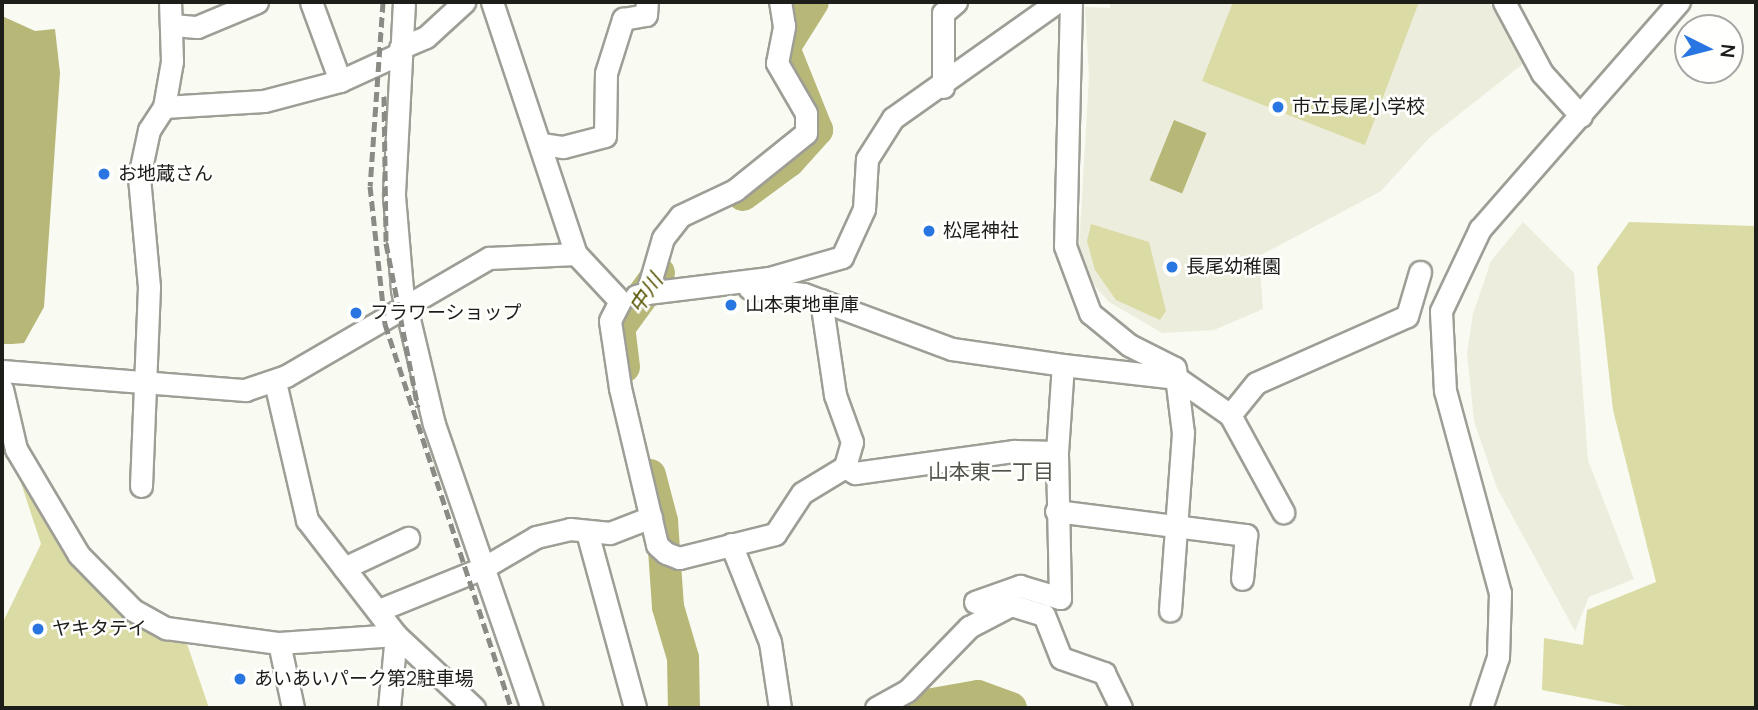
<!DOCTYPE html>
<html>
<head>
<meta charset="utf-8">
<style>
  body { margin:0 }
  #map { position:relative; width:1758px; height:710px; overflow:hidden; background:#f9faf1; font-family:Manrope,"Noto Sans JP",sans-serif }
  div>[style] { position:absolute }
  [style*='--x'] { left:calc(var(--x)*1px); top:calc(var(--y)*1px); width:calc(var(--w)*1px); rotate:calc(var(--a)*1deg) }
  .built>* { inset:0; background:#ededdd }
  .green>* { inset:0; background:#dbdba6 }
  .water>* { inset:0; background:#b7b778; transform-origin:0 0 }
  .river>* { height:32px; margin:-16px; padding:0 16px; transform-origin:16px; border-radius:16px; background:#b7b778 }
  .roads { filter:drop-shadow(2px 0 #9e9e96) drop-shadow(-2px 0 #9e9e96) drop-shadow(0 2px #9e9e96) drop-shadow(0 -2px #9e9e96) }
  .minor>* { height:21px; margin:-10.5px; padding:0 10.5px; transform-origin:10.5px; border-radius:10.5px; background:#fff }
  .rail>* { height:5px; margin-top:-2.5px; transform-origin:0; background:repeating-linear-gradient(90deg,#8b8b85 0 10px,transparent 0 15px) }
  .dots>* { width:19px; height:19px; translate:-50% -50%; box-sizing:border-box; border:4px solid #fffffe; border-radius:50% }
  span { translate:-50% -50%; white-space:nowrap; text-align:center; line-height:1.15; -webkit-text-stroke:5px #fffffe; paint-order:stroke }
  .poi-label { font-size:19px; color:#1d1d1a }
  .left { translate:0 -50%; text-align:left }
  .water-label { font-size:21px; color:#535101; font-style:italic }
  .neighbourhood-label { font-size:21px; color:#55554e }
  .frame { position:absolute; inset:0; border:4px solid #1d1d1a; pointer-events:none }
  .north { position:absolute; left:1674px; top:14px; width:70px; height:70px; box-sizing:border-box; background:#fffffe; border:2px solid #a5a5a3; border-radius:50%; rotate:96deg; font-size:19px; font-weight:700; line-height:28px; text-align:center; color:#1d1d1a }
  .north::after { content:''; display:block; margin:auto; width:24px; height:32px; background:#2975e1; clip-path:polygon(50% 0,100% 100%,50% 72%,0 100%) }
</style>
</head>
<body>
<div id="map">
  <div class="built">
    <i style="clip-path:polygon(1110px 2px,1489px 2px,1524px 63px,1429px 138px,1381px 191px,1259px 256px,1263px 309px,1214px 330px,1162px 333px,1109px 302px,1088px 278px,1079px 249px,1089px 76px,1085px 7px,1110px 8px)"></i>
    <i style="clip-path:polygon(1523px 222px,1574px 273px,1588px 460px,1634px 579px,1589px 597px,1575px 631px,1497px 488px,1474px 421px,1467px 353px,1473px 314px,1491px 261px)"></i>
  </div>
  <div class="green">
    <i style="clip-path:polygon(1233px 2px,1419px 2px,1365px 145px,1202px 81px)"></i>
    <i style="clip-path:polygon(1629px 222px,1756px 226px,1756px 708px,1637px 708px,1542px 690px,1544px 638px,1583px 645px,1587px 610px,1656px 582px,1613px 410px,1597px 267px)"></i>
    <i style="clip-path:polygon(1091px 224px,1149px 242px,1166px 311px,1160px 320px,1116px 300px,1095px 270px,1087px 241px)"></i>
    <i style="clip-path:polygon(7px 440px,78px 562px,185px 638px,209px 708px,2px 708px,2px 624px,41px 544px)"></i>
  </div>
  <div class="water">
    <i style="clip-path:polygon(2px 16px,35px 31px,55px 29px,60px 73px,44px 307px,24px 343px,12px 344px,2px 344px)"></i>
    <i style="left:1174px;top:120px;width:35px;height:65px;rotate:22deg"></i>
  </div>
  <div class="river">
    <i style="--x:743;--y:195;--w:57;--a:-36.5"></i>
    <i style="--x:789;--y:161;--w:42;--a:-47.9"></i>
    <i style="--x:817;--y:130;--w:88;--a:-111.9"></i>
    <i style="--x:784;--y:48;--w:54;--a:-57.8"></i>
    <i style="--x:624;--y:367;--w:39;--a:-97"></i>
    <i style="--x:619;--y:328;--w:68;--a:-54"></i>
    <i style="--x:650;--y:475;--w:48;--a:75.4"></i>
    <i style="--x:662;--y:521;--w:86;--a:86"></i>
    <i style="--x:668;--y:607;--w:53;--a:73.6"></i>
    <i style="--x:683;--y:658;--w:50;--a:88.9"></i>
    <i style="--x:910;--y:708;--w:69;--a:-10"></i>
    <i style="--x:978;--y:696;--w:35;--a:20"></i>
  </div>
  <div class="roads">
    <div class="minor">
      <i style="--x:311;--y:2;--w:84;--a:69.8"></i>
      <i style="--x:404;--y:2;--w:194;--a:93"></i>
      <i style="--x:394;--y:196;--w:94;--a:85.1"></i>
      <i style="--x:402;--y:290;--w:138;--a:76.6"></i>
      <i style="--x:434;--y:424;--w:300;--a:71"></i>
      <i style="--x:492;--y:2;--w:266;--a:71.6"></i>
      <i style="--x:576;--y:254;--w:64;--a:46.9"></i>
      <i style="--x:620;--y:301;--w:22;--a:117"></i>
      <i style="--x:610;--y:321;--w:68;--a:81.5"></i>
      <i style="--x:620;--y:388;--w:161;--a:76.7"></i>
      <i style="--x:657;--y:545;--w:12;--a:42"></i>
      <i style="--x:666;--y:553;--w:14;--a:21"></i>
      <i style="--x:679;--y:558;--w:99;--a:-14"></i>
      <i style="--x:775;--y:534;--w:49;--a:-56.6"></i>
      <i style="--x:802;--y:493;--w:50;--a:-31.2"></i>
      <i style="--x:845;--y:467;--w:12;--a:31"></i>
      <i style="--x:855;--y:473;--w:161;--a:-7.9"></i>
      <i style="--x:1014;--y:451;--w:43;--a:1.3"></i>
      <i style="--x:1057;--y:452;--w:87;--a:-86.1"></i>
      <i style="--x:1063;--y:365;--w:115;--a:6.5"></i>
      <i style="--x:1177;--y:378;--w:65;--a:34.9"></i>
      <i style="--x:1230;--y:415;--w:111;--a:61.3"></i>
      <i style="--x:1071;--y:2;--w:244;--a:91.4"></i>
      <i style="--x:1065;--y:246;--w:72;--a:69.5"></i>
      <i style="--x:1090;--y:313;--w:50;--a:39.4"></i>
      <i style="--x:1129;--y:345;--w:51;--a:26.6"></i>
      <i style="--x:1175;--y:368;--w:65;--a:83"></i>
      <i style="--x:1183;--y:433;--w:178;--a:94.2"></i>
      <i style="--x:1504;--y:2;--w:81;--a:61.8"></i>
      <i style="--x:1542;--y:73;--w:58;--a:47.8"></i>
      <i style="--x:173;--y:25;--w:24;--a:5"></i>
      <i style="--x:197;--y:27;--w:65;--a:-22.6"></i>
      <i style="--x:400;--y:48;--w:28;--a:-23"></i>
      <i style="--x:426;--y:37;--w:52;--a:-42.6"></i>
      <i style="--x:943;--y:87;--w:74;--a:-90"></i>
      <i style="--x:943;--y:13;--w:17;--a:-40"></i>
      <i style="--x:164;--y:107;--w:47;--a:-80.1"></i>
      <i style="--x:172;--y:61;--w:59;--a:-91.9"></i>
      <i style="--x:543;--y:144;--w:20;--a:9"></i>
      <i style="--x:563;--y:147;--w:43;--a:-14.7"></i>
      <i style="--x:605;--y:136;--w:63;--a:-89.1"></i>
      <i style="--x:606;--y:73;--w:57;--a:-72.5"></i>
      <i style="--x:623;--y:19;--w:23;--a:-10"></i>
      <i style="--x:646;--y:15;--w:13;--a:-86"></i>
      <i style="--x:749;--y:288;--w:55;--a:6.2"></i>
      <i style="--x:804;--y:294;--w:158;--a:20.4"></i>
      <i style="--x:952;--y:349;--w:112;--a:8.2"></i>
      <i style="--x:647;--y:293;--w:123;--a:-7"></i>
      <i style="--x:769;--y:278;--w:76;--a:-16"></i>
      <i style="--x:842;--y:257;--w:53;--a:-65.4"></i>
      <i style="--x:864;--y:209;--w:50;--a:-86.6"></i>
      <i style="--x:867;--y:159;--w:49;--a:-57.6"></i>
      <i style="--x:893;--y:118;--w:201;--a:-35.3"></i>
      <i style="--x:636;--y:296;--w:11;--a:-15"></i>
      <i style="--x:647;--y:293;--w:57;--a:-73.8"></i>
      <i style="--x:663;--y:238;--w:28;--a:-52"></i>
      <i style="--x:680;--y:216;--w:61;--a:-25.3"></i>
      <i style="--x:735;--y:190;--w:91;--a:-38.8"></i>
      <i style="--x:806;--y:133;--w:20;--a:-90"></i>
      <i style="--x:806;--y:113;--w:58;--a:-120.1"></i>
      <i style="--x:777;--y:63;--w:38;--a:-79"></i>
      <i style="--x:784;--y:26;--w:24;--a:-99"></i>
      <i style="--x:821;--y:300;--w:96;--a:81.6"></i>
      <i style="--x:835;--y:395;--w:50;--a:70.1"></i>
      <i style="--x:852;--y:442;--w:26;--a:106"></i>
      <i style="--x:2;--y:371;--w:244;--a:4.5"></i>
      <i style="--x:245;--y:390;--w:43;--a:-18.9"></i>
      <i style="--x:286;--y:376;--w:235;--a:-30.2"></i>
      <i style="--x:489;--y:258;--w:87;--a:-2.6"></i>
      <i style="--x:275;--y:382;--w:142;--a:76.9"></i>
      <i style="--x:307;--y:520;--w:145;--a:52.3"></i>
      <i style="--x:396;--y:635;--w:107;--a:43.1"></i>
      <i style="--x:2;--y:389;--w:62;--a:76.9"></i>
      <i style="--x:16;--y:449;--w:123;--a:59.3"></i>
      <i style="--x:79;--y:555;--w:77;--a:45.5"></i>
      <i style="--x:133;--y:610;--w:38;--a:29"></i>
      <i style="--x:166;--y:628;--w:114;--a:7.6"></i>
      <i style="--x:279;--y:643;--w:117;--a:-3.9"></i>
      <i style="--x:396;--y:635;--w:73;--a:95.5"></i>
      <i style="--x:1230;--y:415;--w:41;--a:-50.9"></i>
      <i style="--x:1256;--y:383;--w:165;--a:-23.9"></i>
      <i style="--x:1407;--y:316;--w:46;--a:-73.5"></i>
      <i style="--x:141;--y:486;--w:199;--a:-87.7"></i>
      <i style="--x:149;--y:287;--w:110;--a:-95.2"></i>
      <i style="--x:139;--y:177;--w:48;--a:-78"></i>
      <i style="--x:149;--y:130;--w:27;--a:-57"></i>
      <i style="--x:164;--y:107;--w:100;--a:-3.4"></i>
      <i style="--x:264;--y:101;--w:79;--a:-14.7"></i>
      <i style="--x:340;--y:81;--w:65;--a:-24.6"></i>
      <i style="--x:1056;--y:511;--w:192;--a:7.2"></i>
      <i style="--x:1246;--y:535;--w:44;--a:95.2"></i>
      <i style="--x:587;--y:532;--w:182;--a:74.7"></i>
      <i style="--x:731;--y:544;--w:105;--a:68.3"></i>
      <i style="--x:770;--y:642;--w:67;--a:81.4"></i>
      <i style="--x:344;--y:568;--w:71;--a:-25.1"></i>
      <i style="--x:975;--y:602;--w:48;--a:-19.6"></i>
      <i style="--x:1020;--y:586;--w:42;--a:16.7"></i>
      <i style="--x:1060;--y:598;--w:146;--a:-91.2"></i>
      <i style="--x:379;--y:610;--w:112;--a:-22"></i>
      <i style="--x:483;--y:568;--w:61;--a:-30.3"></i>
      <i style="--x:536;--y:537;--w:35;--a:-13"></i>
      <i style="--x:570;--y:529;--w:40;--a:5.7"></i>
      <i style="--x:610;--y:533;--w:44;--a:-21.3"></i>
      <i style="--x:279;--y:643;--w:66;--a:77.8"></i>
      <i style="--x:876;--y:708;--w:35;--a:-29"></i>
      <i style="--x:907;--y:691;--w:89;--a:-45.9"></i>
      <i style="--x:969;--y:627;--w:47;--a:-27.6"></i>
      <i style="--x:1011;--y:605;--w:34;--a:17"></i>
      <i style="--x:1044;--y:615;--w:46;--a:68.4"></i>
      <i style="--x:1061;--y:658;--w:46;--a:19.2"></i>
      <i style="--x:1104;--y:673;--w:39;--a:64"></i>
      <i style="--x:1481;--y:708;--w:54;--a:-71.6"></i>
      <i style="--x:1498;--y:657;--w:64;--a:-88.2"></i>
      <i style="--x:1500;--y:593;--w:209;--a:-105.2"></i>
      <i style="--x:1445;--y:391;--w:80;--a:-92.9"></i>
      <i style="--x:1441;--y:311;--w:91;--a:-64.6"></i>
      <i style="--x:1480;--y:229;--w:302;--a:-48.8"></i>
    </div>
  </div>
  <div class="rail">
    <i style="--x:383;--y:2;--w:184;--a:94"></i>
    <i style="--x:370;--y:186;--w:139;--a:83.8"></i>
    <i style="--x:385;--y:324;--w:404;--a:71.8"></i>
    <i style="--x:384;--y:96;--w:147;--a:89.2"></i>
    <i style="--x:386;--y:243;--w:167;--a:79"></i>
  </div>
  <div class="dots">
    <i style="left:1278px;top:107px;background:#2975e1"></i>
    <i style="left:104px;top:174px;background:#2975e1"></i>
    <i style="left:929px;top:231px;background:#2975e1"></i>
    <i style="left:1172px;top:267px;background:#2975e1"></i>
    <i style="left:731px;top:305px;background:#2975e1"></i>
    <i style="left:356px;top:313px;background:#2975e1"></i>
    <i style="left:38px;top:629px;background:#2975e1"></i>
    <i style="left:240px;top:679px;background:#2975e1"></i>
  </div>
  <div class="poi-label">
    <span class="left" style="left:1292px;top:107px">市立長尾小学校</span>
    <span class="left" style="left:118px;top:174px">お地蔵さん</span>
    <span class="left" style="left:943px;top:231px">松尾神社</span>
    <span class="left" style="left:1186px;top:267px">長尾幼稚園</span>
    <span class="left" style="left:745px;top:305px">山本東地車庫</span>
    <span class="left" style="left:370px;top:313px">フラワーショップ</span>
    <span class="left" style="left:52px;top:629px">ヤキタテイ</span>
    <span class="left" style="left:254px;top:679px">あいあいパーク第2駐車場</span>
  </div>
  <div class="water-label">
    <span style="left:645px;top:293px;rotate:-56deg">中川</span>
  </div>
  <div class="neighbourhood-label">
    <span style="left:991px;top:471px">山本東一丁目</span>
  </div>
  <div class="frame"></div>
  <div class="north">N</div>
</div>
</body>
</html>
